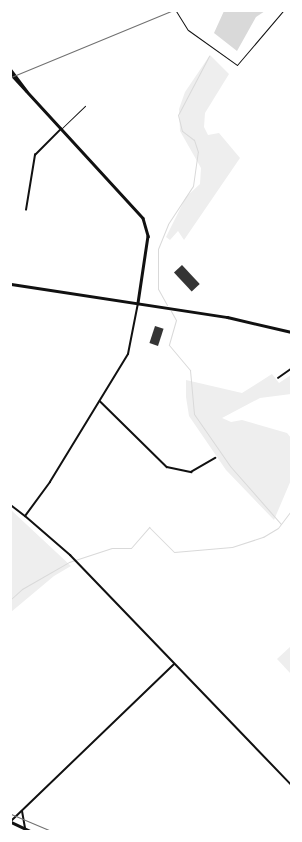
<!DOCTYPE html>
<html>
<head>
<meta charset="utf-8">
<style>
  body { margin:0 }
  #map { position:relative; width:302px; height:842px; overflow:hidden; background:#fff; font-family:"Work Sans",sans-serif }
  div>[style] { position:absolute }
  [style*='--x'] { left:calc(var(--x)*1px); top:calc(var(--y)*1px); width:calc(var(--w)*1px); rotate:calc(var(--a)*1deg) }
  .green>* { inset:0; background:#eee }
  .water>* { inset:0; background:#d9d9d9 }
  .stream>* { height:1px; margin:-0.5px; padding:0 0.5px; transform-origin:0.5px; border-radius:0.5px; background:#d9d9d9 }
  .building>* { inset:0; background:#353535; transform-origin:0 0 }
  .service>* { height:1px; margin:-0.5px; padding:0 0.5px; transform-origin:0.5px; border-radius:0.5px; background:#111 }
  .minor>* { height:1.5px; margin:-0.75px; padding:0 0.75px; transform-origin:0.75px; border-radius:0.75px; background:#111 }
  .tertiary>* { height:2px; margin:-1px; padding:0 1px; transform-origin:1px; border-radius:1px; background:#111 }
  .secondary>* { height:2.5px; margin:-1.25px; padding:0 1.25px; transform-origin:1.25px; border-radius:1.25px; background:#111 }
  .trunk>* { height:3px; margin:-1.5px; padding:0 1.5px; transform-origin:1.5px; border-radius:1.5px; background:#111 }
  .rail>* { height:1px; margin:-0.5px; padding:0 0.5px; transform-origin:0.5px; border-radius:0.5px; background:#707070 }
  span { translate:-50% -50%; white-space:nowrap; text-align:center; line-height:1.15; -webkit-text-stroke:3px #fff; paint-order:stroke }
  .frame { position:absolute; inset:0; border:12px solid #fff; pointer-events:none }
</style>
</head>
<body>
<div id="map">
  <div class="green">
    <i style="clip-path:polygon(210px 55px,229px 74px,205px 113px,204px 127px,208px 135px,219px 133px,240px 158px,184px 240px,178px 231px,170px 240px,166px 237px,186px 197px,200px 184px,201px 168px,180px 131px,179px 109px,185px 92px)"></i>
    <i style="clip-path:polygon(272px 374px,279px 383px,291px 375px,291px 394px,260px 398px,222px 418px,231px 422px,242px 420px,287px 433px,291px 438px,291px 480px,274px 520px,226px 470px,189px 416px,186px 397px,186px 380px,242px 393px)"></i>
    <i style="clip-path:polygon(11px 510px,71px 566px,54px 576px,11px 612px)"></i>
    <i style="clip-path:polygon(291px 646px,291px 674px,277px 659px)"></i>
  </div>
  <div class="water">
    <i style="clip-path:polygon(224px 11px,265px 11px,256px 17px,237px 51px,214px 33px)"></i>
  </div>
  <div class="stream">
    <i style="--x:167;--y:305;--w:18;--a:-119"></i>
    <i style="--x:158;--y:289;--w:40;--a:-90"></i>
    <i style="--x:158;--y:249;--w:27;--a:-68"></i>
    <i style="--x:168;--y:224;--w:45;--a:-56.7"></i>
    <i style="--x:193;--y:186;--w:34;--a:-82"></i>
    <i style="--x:198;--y:152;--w:13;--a:-108"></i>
    <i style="--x:194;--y:140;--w:15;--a:-143"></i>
    <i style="--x:182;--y:131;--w:16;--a:-104"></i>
    <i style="--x:178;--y:115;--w:67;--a:-62.3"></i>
    <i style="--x:171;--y:311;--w:10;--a:61"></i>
    <i style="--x:176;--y:320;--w:26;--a:106"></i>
    <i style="--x:169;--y:345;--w:33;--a:50"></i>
    <i style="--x:190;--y:370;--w:44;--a:84.8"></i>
    <i style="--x:194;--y:414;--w:63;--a:55.3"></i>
    <i style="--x:230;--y:466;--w:77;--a:48.7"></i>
    <i style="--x:11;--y:599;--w:15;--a:-42"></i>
    <i style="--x:22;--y:589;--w:54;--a:-29.9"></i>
    <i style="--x:69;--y:562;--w:45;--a:-18"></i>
    <i style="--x:112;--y:548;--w:19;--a:0"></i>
    <i style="--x:131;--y:548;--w:28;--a:-49"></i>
    <i style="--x:149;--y:527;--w:35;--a:45"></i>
    <i style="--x:174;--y:552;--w:58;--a:-4.9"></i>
    <i style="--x:232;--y:547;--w:33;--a:-18"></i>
    <i style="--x:263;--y:537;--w:17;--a:-31"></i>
    <i style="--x:278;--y:528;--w:21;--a:-53"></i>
  </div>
  <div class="building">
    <i style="left:182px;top:265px;width:26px;height:11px;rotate:47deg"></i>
    <i style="left:155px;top:326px;width:9px;height:18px;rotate:18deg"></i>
  </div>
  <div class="service">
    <i style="--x:176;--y:11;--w:22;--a:58"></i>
    <i style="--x:188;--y:30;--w:60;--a:35.5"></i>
    <i style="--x:237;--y:65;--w:71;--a:-49.6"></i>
    <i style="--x:62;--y:128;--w:32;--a:-44"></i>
  </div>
  <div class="minor">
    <i style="--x:26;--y:210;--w:56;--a:-80.7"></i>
    <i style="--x:35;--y:155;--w:37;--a:-45"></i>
    <i style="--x:278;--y:378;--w:16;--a:-35"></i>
    <i style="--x:100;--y:401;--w:94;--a:44.6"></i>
    <i style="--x:167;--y:467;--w:25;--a:12"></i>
    <i style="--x:191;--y:472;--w:28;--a:-30"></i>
    <i style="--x:11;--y:505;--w:18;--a:38"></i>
  </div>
  <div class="tertiary">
    <i style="--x:138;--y:303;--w:52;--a:101.1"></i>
    <i style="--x:128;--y:354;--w:150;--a:121.4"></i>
    <i style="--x:50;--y:482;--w:42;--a:126.3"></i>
    <i style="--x:25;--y:516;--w:60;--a:40.9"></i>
    <i style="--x:70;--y:555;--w:319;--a:46.1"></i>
    <i style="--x:22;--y:811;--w:17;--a:80"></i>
    <i style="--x:11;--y:821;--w:226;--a:-43.9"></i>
  </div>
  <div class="secondary">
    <i style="--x:11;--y:70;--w:26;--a:53"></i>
    <i style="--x:11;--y:74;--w:195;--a:47.5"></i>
    <i style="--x:143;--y:218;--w:19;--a:74"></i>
    <i style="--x:148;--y:236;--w:68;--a:98.5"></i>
    <i style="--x:11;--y:822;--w:21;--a:25"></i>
  </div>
  <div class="trunk">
    <i style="--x:11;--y:284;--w:219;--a:8.7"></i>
    <i style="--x:227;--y:317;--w:66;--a:13.2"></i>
  </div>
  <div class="rail">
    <i style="--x:11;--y:77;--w:173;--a:-22.4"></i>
    <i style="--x:11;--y:814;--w:43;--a:23"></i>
  </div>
  <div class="frame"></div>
</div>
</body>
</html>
